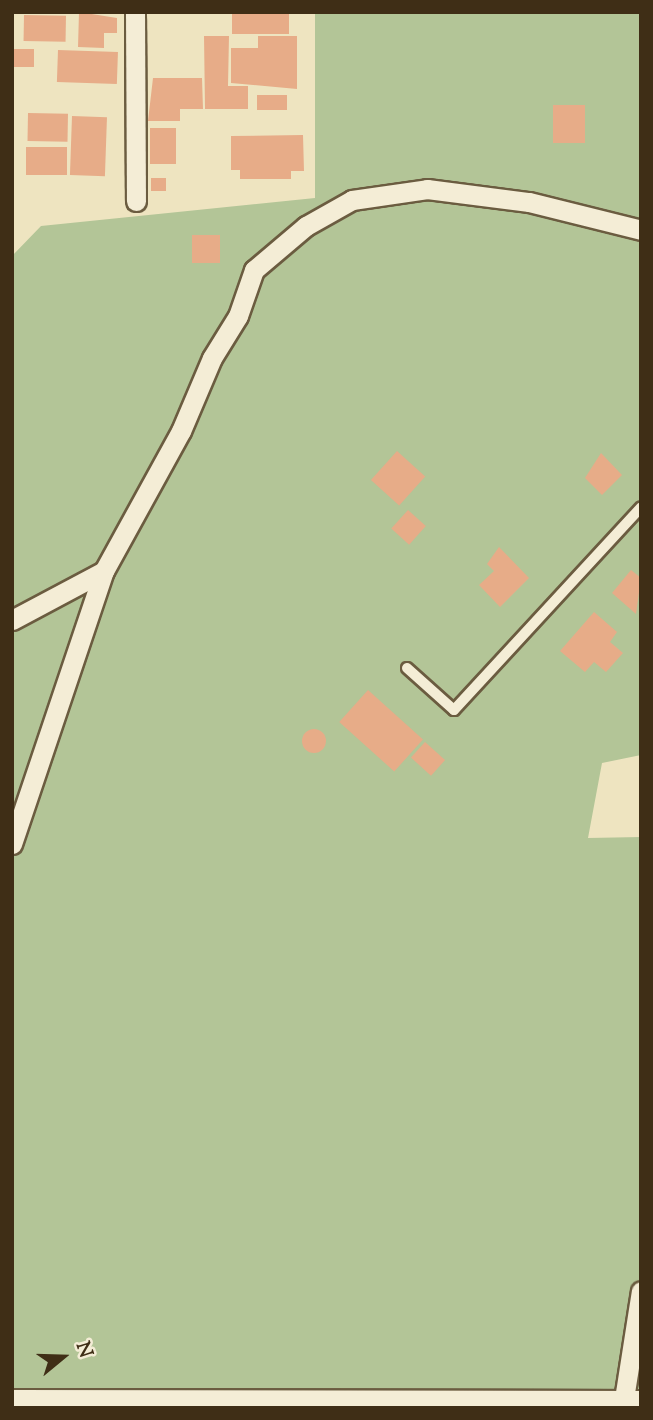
<!DOCTYPE html>
<html>
<head>
<meta charset="utf-8">
<style>
  body { margin:0 }
  #map { position:relative; width:653px; height:1420px; overflow:hidden; background:#eee4c0; font-family:"Sorts Mill Goudy",serif }
  div>[style] { position:absolute }
  [style*='--x'] { left:calc(var(--x)*1px); top:calc(var(--y)*1px); width:calc(var(--w)*1px); rotate:calc(var(--a)*1deg) }
  .green>* { inset:0; background:#b3c597 }
  .building>* { inset:0; background:#e7ac88; transform-origin:0 0 }
  .round { border-radius:50% }
  .roads { filter:drop-shadow(2px 0 #6b5c40) drop-shadow(-2px 0 #6b5c40) drop-shadow(0 2px #6b5c40) drop-shadow(0 -2px #6b5c40) }
  .service>* { height:10px; margin:-5px; padding:0 5px; transform-origin:5px; border-radius:5px; background:#f4edd6 }
  .minor>* { height:19px; margin:-9.5px; padding:0 9.5px; transform-origin:9.5px; border-radius:9.5px; background:#f4edd6 }
  span { translate:-50% -50%; white-space:nowrap; text-align:center; line-height:1.15; -webkit-text-stroke:6px #f4edd6; paint-order:stroke }
  .frame { position:absolute; inset:0; border:14px solid #3f2e16; pointer-events:none }
  .north { position:absolute; left:28px; top:1322px; width:70px; height:70px; -webkit-text-stroke:5px #f4edd6; paint-order:stroke; rotate:71deg; font-size:19px; font-weight:700; line-height:28px; text-align:center; color:#3f2e16 }
  .north::after { content:''; display:block; margin:auto; width:24px; height:32px; background:#3f2e16; clip-path:polygon(50% 0,100% 100%,50% 72%,0 100%) }
</style>
</head>
<body>
<div id="map">
  <div class="green">
    <i style="clip-path:polygon(315px 12px,641px 12px,641px 755px,602px 763px,588px 838px,641px 837px,641px 1394px,12px 1392px,12px 256px,41px 226px,315px 198px)"></i>
  </div>
  <div class="building">
    <i style="clip-path:polygon(79px 12px,117px 18px,117px 33px,104px 33px,104px 48px,78px 47px)"></i>
    <i style="left:232px;top:12px;width:57px;height:22px"></i>
    <i style="left:24px;top:15px;width:42px;height:26px;rotate:1deg"></i>
    <i style="clip-path:polygon(204px 36px,229px 36px,228px 86px,248px 86px,248px 109px,205px 109px)"></i>
    <i style="clip-path:polygon(258px 36px,297px 36px,297px 89px,231px 83px,231px 48px,258px 48px)"></i>
    <i style="left:12px;top:49px;width:22px;height:18px"></i>
    <i style="left:58px;top:50px;width:60px;height:32px;rotate:2deg"></i>
    <i style="clip-path:polygon(153px 78px,202px 78px,203px 109px,180px 109px,180px 121px,148px 121px)"></i>
    <i style="left:257px;top:95px;width:30px;height:15px"></i>
    <i style="left:553px;top:105px;width:32px;height:38px"></i>
    <i style="left:28px;top:113px;width:40px;height:28px;rotate:1deg"></i>
    <i style="left:72px;top:116px;width:35px;height:59px;rotate:2deg"></i>
    <i style="left:150px;top:128px;width:26px;height:36px"></i>
    <i style="clip-path:polygon(303px 135px,304px 171px,291px 171px,291px 179px,240px 179px,240px 170px,231px 170px,231px 136px)"></i>
    <i style="left:26px;top:147px;width:41px;height:28px"></i>
    <i style="left:151px;top:178px;width:15px;height:13px"></i>
    <i style="left:192px;top:235px;width:28px;height:28px"></i>
    <i style="left:397px;top:451px;width:38px;height:39px;rotate:42deg"></i>
    <i style="clip-path:polygon(601px 453px,622px 475px,602px 495px,585px 478px)"></i>
    <i style="left:408px;top:510px;width:24px;height:25px;rotate:42deg"></i>
    <i style="clip-path:polygon(499px 547px,529px 578px,500px 607px,479px 585px,494px 571px,487px 564px)"></i>
    <i style="clip-path:polygon(631px 570px,641px 578px,636px 614px,612px 593px)"></i>
    <i style="clip-path:polygon(594px 612px,617px 632px,610px 642px,623px 653px,606px 672px,594px 662px,585px 672px,560px 651px)"></i>
    <i style="left:368px;top:690px;width:74px;height:43px;rotate:42deg"></i>
    <i class="round" style="left:302px;top:729px;width:24px;height:24px"></i>
    <i style="left:425px;top:742px;width:27px;height:21px;rotate:42deg"></i>
  </div>
  <div class="roads">
    <div class="service">
      <i style="--x:407;--y:668;--w:63;--a:41.8"></i>
      <i style="--x:454;--y:710;--w:276;--a:-47.3"></i>
    </div>
    <div class="minor">
      <i style="--x:135;--y:12;--w:189;--a:89.7"></i>
      <i style="--x:12;--y:620;--w:104;--a:-28"></i>
      <i style="--x:12;--y:844;--w:288;--a:-71.4"></i>
      <i style="--x:104;--y:571;--w:160;--a:-61.2"></i>
      <i style="--x:181;--y:431;--w:79;--a:-67"></i>
      <i style="--x:212;--y:358;--w:49;--a:-58.2"></i>
      <i style="--x:238;--y:316;--w:49;--a:-70.8"></i>
      <i style="--x:254;--y:270;--w:68;--a:-40.2"></i>
      <i style="--x:306;--y:226;--w:53;--a:-29.5"></i>
      <i style="--x:352;--y:200;--w:76;--a:-8.3"></i>
      <i style="--x:427;--y:189;--w:103;--a:7.3"></i>
      <i style="--x:529;--y:202;--w:115;--a:14"></i>
      <i style="--x:12;--y:1399;--w:629;--a:0.09"></i>
      <i style="--x:613;--y:1402;--w:11;--a:-15"></i>
      <i style="--x:624;--y:1399;--w:109;--a:-81.1"></i>
    </div>
  </div>
  <div class="frame"></div>
  <div class="north">N</div>
</div>
</body>
</html>
